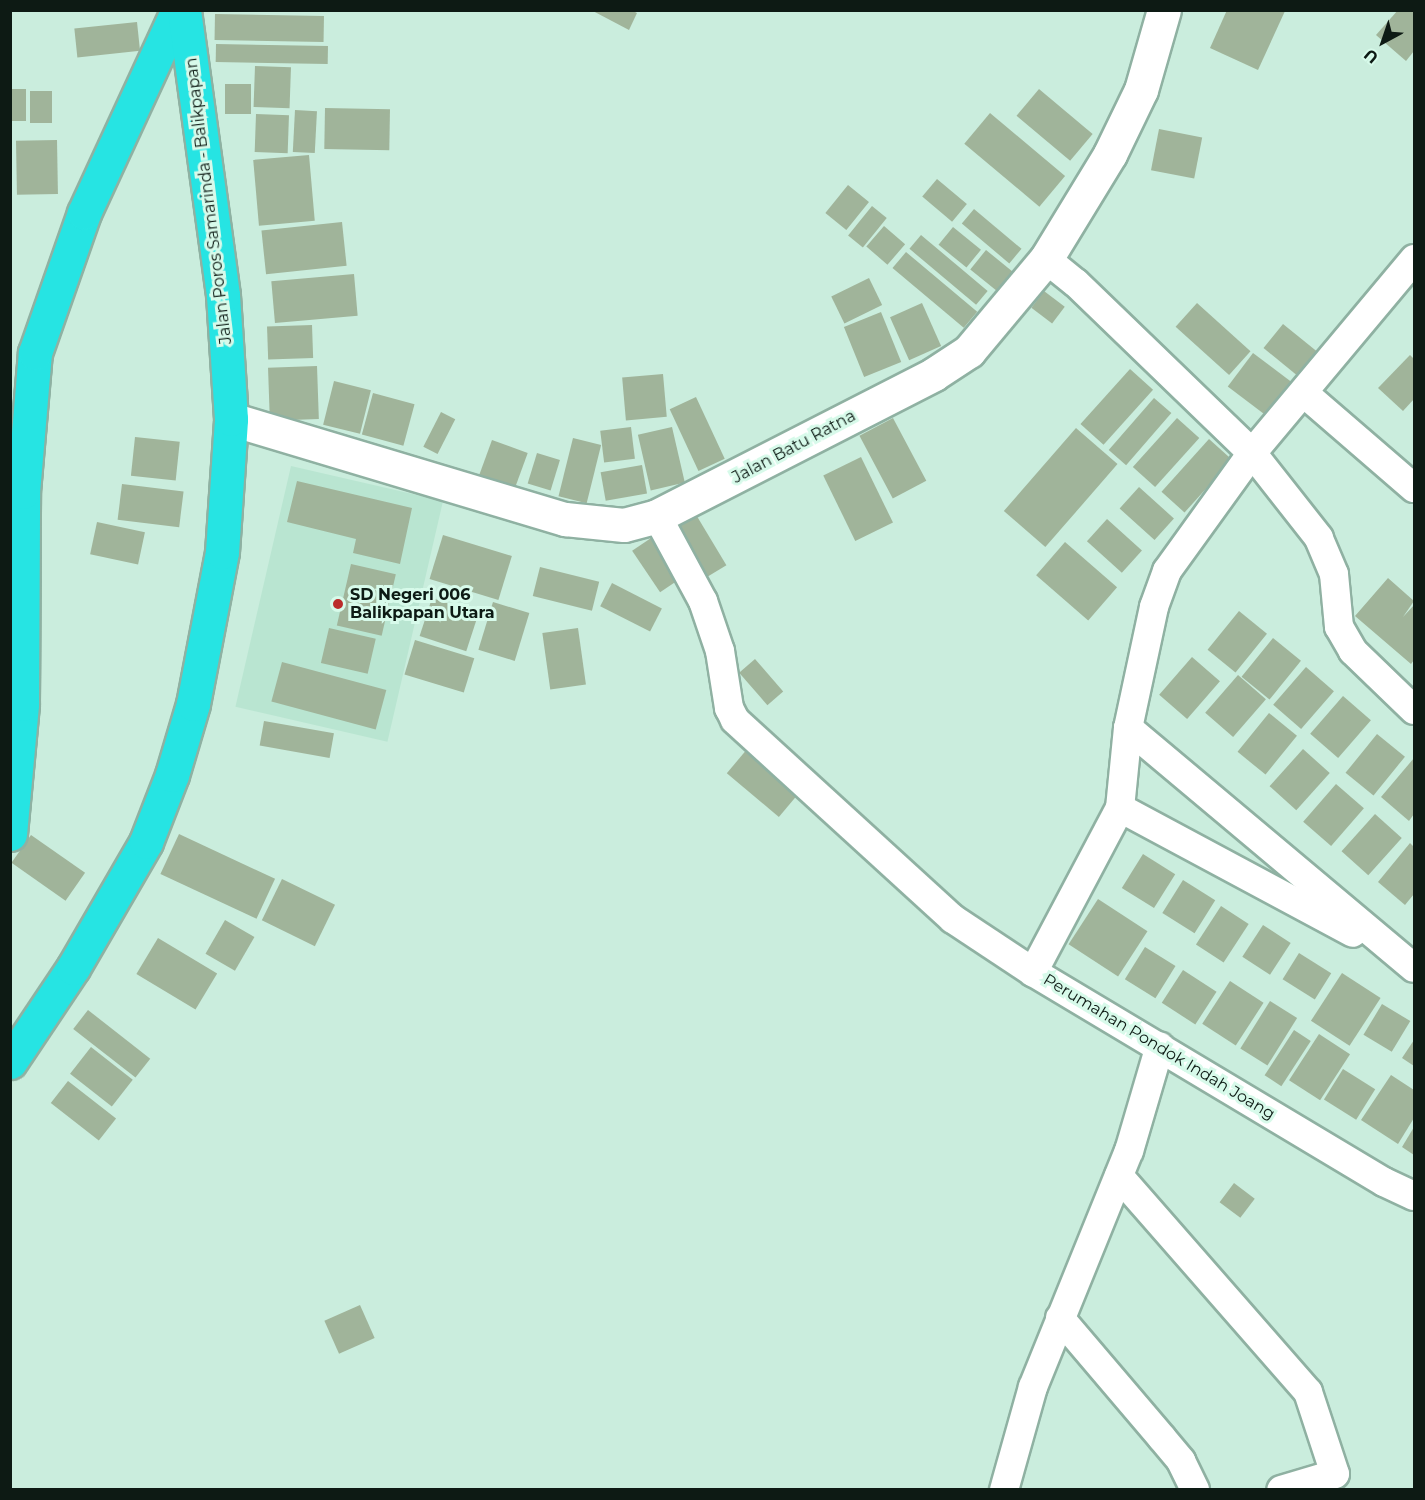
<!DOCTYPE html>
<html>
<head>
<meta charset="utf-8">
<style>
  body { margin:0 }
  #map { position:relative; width:1425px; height:1500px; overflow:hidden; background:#caeddd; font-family:Montserrat,sans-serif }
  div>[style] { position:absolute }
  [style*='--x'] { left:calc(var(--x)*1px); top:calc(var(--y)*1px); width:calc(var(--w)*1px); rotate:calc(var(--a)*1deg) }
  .built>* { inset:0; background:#b9e5d1; transform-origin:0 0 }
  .building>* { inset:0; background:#a0b49a; transform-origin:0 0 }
  .roads { filter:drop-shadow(2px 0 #8fb1a2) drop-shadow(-2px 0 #8fb1a2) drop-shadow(0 2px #8fb1a2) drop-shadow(0 -2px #8fb1a2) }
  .street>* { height:28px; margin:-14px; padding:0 14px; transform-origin:14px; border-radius:14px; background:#fff }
  .secondary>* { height:33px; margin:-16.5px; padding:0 16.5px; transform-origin:16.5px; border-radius:16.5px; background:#fff }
  .highway>* { height:33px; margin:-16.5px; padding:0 16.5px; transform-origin:16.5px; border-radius:16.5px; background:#26e4e3 }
  .dots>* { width:16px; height:16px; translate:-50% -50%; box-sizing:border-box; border:3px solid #d7faea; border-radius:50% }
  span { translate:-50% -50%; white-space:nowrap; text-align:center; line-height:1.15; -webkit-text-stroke:6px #d7faea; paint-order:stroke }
  .street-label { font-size:16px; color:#0d1a14 }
  .poi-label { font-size:16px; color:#0d1a14; font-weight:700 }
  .left { translate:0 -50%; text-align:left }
  .frame { position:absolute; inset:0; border:12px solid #0d1a14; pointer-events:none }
  .north { position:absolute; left:1353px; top:12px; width:60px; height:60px; -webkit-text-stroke:4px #d7faea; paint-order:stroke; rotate:220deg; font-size:16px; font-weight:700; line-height:24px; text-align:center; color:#0d1a14 }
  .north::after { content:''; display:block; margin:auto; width:21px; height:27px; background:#0d1a14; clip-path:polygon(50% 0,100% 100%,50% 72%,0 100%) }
</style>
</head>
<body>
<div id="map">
  <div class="built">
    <i style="left:291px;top:466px;width:156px;height:247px;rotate:13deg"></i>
  </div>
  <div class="building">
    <i style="clip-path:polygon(591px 10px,631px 10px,637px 13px,629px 30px)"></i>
    <i style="clip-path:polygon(1227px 10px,1285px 11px,1258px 70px,1210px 48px)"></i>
    <i style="clip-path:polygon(1398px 10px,1414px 10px,1414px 51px,1406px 61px,1376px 35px)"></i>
    <i style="left:215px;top:14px;width:109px;height:26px;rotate:1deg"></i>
    <i style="left:137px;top:22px;width:29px;height:63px;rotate:84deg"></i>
    <i style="left:216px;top:44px;width:112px;height:18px;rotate:1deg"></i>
    <i style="left:255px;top:66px;width:36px;height:41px;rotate:2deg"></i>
    <i style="left:225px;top:84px;width:26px;height:30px"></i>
    <i style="left:10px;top:89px;width:16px;height:32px"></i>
    <i style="left:1039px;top:89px;width:70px;height:35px;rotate:40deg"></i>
    <i style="left:30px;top:91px;width:22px;height:32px"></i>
    <i style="left:325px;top:108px;width:65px;height:41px;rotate:1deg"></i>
    <i style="left:295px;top:110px;width:22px;height:42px;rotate:3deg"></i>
    <i style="left:990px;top:113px;width:98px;height:40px;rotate:40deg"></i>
    <i style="left:256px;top:114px;width:33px;height:38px;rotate:2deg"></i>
    <i style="left:1159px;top:129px;width:44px;height:42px;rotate:11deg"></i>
    <i style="left:57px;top:140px;width:54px;height:41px;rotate:89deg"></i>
    <i style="left:309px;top:155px;width:66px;height:56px;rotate:85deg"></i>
    <i style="left:937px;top:179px;width:39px;height:23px;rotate:40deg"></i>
    <i style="left:848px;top:185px;width:27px;height:36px;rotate:39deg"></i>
    <i style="left:872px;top:206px;width:19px;height:38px;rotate:39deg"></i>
    <i style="left:974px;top:209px;width:62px;height:19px;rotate:40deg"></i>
    <i style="left:342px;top:222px;width:44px;height:81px;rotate:84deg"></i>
    <i style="left:884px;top:226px;width:28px;height:27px;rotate:41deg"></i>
    <i style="left:953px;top:227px;width:36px;height:23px;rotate:39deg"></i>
    <i style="left:921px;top:235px;width:87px;height:18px;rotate:40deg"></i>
    <i style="left:986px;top:250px;width:36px;height:25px;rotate:39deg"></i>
    <i style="left:906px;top:252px;width:93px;height:21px;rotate:40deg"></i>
    <i style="left:354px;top:274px;width:42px;height:83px;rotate:85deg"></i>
    <i style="left:869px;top:278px;width:30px;height:42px;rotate:64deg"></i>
    <i style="left:1044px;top:291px;width:26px;height:21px;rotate:37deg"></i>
    <i style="left:922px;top:303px;width:47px;height:35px;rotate:66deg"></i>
    <i style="left:1197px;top:303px;width:72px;height:32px;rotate:42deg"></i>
    <i style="left:881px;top:312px;width:54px;height:40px;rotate:68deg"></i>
    <i style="left:1283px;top:324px;width:43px;height:31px;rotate:39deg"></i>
    <i style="left:312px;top:325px;width:33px;height:45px;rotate:88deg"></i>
    <i style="left:1253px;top:353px;width:59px;height:42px;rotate:37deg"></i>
    <i style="clip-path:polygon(1410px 355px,1414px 359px,1414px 399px,1403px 411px,1378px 388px)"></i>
    <i style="left:317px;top:366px;width:53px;height:49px;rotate:88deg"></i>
    <i style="left:1130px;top:369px;width:31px;height:74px;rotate:42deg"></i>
    <i style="left:663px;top:374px;width:43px;height:41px;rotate:85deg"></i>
    <i style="left:334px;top:381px;width:38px;height:45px;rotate:14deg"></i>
    <i style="left:373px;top:393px;width:43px;height:43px;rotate:15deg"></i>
    <i style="left:696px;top:397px;width:68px;height:29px;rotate:65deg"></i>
    <i style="left:1154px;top:398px;width:23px;height:69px;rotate:41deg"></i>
    <i style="left:441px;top:412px;width:16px;height:39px;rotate:27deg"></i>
    <i style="left:893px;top:418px;width:71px;height:38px;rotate:62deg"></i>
    <i style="left:1177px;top:418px;width:30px;height:66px;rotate:42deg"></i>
    <i style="left:631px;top:427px;width:32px;height:31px;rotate:83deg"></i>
    <i style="left:672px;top:427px;width:57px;height:35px;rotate:77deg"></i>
    <i style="left:1076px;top:428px;width:55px;height:110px;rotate:41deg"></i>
    <i style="left:135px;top:437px;width:45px;height:39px;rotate:6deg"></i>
    <i style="left:573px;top:438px;width:29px;height:60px;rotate:14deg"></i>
    <i style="left:1209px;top:439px;width:31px;height:71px;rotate:42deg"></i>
    <i style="left:492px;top:440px;width:38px;height:40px;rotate:20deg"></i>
    <i style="left:537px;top:453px;width:24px;height:32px;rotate:17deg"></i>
    <i style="left:861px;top:457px;width:73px;height:42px;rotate:64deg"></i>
    <i style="left:642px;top:465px;width:29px;height:42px;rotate:80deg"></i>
    <i style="clip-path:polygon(297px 481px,412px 508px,400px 564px,353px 553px,356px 539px,287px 522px)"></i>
    <i style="left:122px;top:484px;width:62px;height:36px;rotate:7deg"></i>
    <i style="left:1139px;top:487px;width:47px;height:29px;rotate:42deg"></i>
    <i style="left:695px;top:513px;width:61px;height:28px;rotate:59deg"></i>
    <i style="left:1107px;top:519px;width:47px;height:30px;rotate:42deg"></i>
    <i style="left:97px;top:522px;width:49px;height:33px;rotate:12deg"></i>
    <i style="left:657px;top:534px;width:50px;height:30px;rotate:56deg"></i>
    <i style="left:443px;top:535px;width:72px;height:46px;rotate:17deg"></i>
    <i style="left:1065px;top:542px;width:69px;height:44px;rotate:41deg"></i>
    <i style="left:351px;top:564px;width:46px;height:63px;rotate:13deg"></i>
    <i style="left:540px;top:567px;width:61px;height:30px;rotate:14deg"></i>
    <i style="clip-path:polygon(1388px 578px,1414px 601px,1403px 617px,1414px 605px,1414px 660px,1411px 664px,1355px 616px)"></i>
    <i style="left:612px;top:583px;width:56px;height:26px;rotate:27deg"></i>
    <i style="left:432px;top:598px;width:49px;height:40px;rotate:18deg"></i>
    <i style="left:493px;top:602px;width:38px;height:50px;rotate:17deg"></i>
    <i style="left:1239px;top:611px;width:36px;height:50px;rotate:39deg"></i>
    <i style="left:329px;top:628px;width:48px;height:36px;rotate:13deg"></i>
    <i style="left:578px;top:628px;width:57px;height:36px;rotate:82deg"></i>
    <i style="left:1273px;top:638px;width:36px;height:50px;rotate:39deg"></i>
    <i style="left:415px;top:640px;width:62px;height:36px;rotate:17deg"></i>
    <i style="left:1192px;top:657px;width:37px;height:50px;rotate:41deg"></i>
    <i style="left:755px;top:659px;width:43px;height:21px;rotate:49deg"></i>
    <i style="left:282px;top:662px;width:108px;height:41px;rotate:15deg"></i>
    <i style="left:1306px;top:667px;width:37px;height:50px;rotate:41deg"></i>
    <i style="left:1238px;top:675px;width:37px;height:50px;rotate:41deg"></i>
    <i style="left:1343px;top:696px;width:37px;height:50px;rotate:41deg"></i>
    <i style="left:1269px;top:713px;width:36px;height:50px;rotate:39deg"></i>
    <i style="left:264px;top:721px;width:71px;height:25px;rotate:10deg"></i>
    <i style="left:1377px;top:734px;width:36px;height:50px;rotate:39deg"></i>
    <i style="left:748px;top:748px;width:68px;height:33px;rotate:40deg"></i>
    <i style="left:1303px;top:749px;width:36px;height:50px;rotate:42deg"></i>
    <i style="clip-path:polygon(1414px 758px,1414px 814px,1409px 821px,1381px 797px)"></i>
    <i style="left:1336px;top:784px;width:37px;height:50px;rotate:41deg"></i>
    <i style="left:1375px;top:814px;width:36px;height:50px;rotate:42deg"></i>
    <i style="left:179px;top:834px;width:106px;height:44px;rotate:25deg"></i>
    <i style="left:31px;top:835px;width:66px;height:34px;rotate:35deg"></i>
    <i style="clip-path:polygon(1410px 843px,1414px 847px,1414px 894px,1405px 905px,1378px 882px)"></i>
    <i style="left:1143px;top:854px;width:38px;height:40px;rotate:32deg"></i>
    <i style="left:282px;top:879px;width:59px;height:46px;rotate:26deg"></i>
    <i style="left:1183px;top:880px;width:38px;height:39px;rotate:32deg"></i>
    <i style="left:1098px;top:899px;width:59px;height:54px;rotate:33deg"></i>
    <i style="left:1221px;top:906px;width:33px;height:46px;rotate:33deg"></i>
    <i style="left:225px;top:920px;width:34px;height:39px;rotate:30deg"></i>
    <i style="left:1263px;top:925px;width:33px;height:38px;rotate:33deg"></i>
    <i style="left:158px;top:938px;width:69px;height:42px;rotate:31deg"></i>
    <i style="left:1145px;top:947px;width:36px;height:38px;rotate:32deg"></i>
    <i style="left:1299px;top:953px;width:38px;height:31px;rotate:32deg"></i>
    <i style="left:1183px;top:970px;width:40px;height:39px;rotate:33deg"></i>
    <i style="left:1342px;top:973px;width:46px;height:57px;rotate:33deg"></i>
    <i style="left:1230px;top:981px;width:40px;height:51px;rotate:33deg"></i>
    <i style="left:1270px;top:1001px;width:32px;height:56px;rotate:32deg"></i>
    <i style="left:1382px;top:1004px;width:33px;height:36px;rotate:31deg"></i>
    <i style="left:88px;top:1010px;width:79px;height:24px;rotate:38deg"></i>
    <i style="left:1294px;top:1030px;width:20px;height:54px;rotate:33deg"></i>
    <i style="left:1319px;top:1034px;width:37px;height:55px;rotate:33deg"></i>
    <i style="clip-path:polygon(1414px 1040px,1414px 1066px,1402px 1058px)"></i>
    <i style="left:91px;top:1047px;width:53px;height:34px;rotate:38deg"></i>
    <i style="left:1343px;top:1069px;width:38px;height:36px;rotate:32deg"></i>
    <i style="clip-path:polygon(1391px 1075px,1414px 1090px,1414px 1118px,1398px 1144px,1361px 1120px)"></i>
    <i style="left:68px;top:1081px;width:61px;height:28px;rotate:38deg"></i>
    <i style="clip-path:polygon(1414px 1127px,1414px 1155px,1402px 1147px)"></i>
    <i style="left:1234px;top:1183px;width:26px;height:24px;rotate:37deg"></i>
    <i style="left:360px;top:1305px;width:36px;height:39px;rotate:66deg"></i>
  </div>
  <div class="roads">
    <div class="street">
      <i style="--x:1046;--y:259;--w:38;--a:39"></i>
      <i style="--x:1076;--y:283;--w:245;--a:44"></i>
      <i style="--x:1252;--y:453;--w:253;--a:-50.1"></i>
      <i style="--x:1305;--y:394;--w:144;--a:40.8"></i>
      <i style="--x:657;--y:516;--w:97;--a:61.6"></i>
      <i style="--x:703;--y:601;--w:53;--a:71.2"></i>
      <i style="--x:720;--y:651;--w:58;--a:81"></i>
      <i style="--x:729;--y:708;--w:13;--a:63"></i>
      <i style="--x:735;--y:720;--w:295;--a:42.4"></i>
      <i style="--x:953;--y:919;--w:96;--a:33.5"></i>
      <i style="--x:1414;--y:710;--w:85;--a:-136"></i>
      <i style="--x:1353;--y:651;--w:28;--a:-120"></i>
      <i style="--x:1339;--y:627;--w:53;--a:-95.4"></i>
      <i style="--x:1334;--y:574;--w:39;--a:-113"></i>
      <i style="--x:1319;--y:538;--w:108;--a:-128.2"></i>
      <i style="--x:1252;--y:453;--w:145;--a:125.8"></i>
      <i style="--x:1167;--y:571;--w:38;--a:110"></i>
      <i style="--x:1154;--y:607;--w:124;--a:102.1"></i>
      <i style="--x:1128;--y:728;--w:80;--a:95.7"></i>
      <i style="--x:1120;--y:808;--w:186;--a:117.9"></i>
      <i style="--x:1033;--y:972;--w:409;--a:30.9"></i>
      <i style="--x:1384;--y:1182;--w:33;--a:25"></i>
      <i style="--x:1128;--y:728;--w:373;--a:40"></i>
      <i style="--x:1120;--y:808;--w:264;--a:28.2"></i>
      <i style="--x:1119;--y:1176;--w:287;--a:48.8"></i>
      <i style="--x:1308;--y:1392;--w:86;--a:71.8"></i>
      <i style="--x:1335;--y:1474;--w:56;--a:163.5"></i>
      <i style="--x:1060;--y:1318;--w:157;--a:49.6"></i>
      <i style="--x:1162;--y:1438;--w:30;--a:50"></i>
      <i style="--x:1181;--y:1461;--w:32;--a:64"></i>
      <i style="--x:1004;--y:1490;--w:107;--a:-74.3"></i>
      <i style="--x:1033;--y:1387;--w:255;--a:-67.9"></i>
      <i style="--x:1129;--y:1151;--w:109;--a:-73.6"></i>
    </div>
    <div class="secondary">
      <i style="--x:231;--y:419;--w:349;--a:16.7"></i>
      <i style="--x:565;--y:519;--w:59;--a:5.8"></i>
      <i style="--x:624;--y:525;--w:34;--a:-15"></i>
      <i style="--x:657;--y:516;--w:311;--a:-27.1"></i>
      <i style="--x:934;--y:374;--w:42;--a:-33.3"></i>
      <i style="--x:969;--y:351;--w:120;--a:-50.1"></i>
      <i style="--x:1046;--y:259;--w:123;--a:-58.6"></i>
      <i style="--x:1110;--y:154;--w:71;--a:-64.2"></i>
      <i style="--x:1141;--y:90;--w:83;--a:-74"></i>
    </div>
    <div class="highway">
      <i style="--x:10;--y:834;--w:131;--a:-84.7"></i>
      <i style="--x:22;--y:704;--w:212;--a:-89.7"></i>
      <i style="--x:23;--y:492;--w:140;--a:-85.1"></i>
      <i style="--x:35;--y:353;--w:148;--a:-70.7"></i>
      <i style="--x:84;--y:213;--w:224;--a:-65.2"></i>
      <i style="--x:10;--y:1062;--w:113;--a:-56.2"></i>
      <i style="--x:73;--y:968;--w:146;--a:-59.9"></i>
      <i style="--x:146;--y:842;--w:72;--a:-68.8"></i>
      <i style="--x:172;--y:775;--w:74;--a:-73.5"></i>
      <i style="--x:193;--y:704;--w:155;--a:-79.2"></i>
      <i style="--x:222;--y:552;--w:133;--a:-86.1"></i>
      <i style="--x:231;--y:419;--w:124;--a:-93.7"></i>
      <i style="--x:223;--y:295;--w:288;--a:-97.8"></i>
    </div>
  </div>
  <div class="dots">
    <i style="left:338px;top:604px;background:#bb2c2b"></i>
  </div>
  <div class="street-label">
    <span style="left:209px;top:201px;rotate:-97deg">Jalan Poros Samarinda - Balikpapan</span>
    <span style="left:794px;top:447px;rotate:-28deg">Jalan Batu Ratna</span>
    <span style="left:1159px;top:1047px;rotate:31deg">Perumahan Pondok Indah Joang</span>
  </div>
  <div class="poi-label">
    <span class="left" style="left:350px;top:604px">SD Negeri 006<br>Balikpapan Utara</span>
  </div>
  <div class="frame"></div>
  <div class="north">U</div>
</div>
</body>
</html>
